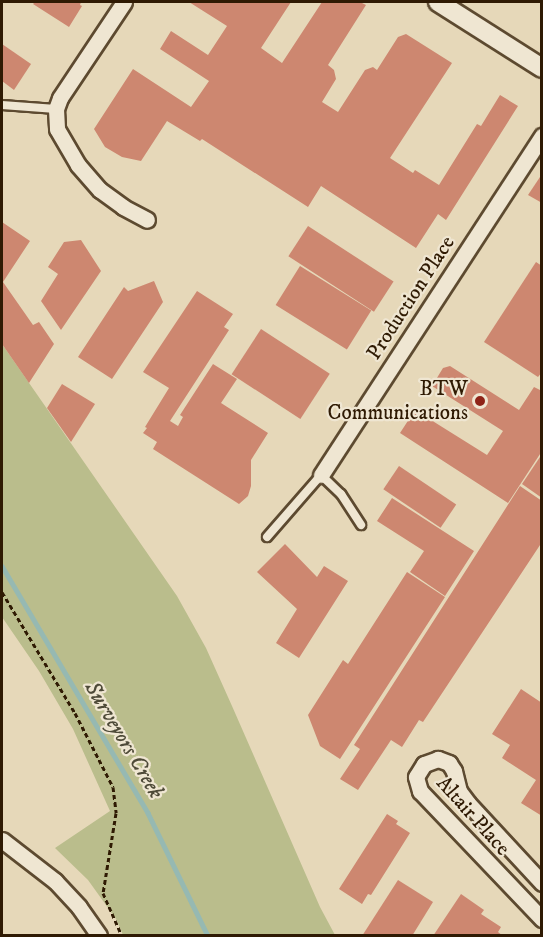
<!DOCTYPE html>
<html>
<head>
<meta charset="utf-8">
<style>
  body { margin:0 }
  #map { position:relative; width:543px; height:937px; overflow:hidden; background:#e6d8b9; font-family:"IM FELL DW Pica",serif }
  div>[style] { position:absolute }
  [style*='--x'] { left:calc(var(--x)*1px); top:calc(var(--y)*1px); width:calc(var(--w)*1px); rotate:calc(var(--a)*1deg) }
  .green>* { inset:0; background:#babd8c }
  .stream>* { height:4.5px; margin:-2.25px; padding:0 2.25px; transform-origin:2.25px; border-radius:2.25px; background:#96b9b2 }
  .building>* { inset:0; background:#cd8770; transform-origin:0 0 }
  .path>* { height:3px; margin-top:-1.5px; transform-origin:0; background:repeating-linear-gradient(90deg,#2f1a03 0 4.5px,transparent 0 7.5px) }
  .roads { filter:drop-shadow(2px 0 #5d4a30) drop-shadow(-2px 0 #5d4a30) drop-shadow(0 2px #5d4a30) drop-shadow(0 -2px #5d4a30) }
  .service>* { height:8px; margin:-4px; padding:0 4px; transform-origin:4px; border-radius:4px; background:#efe6d2 }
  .minor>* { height:15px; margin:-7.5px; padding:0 7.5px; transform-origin:7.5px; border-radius:7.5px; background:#efe6d2 }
  .tertiary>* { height:18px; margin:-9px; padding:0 9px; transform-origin:9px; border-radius:9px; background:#efe6d2 }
  .dots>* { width:16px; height:16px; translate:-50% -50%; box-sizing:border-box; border:3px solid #efe6d2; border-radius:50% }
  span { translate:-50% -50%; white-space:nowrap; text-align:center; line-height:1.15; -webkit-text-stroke:4.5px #efe6d2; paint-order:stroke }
  .street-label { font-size:21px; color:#2f1a03 }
  .poi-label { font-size:21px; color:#2f1a03 }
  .right { translate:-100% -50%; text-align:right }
  .water-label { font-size:22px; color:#4e4a38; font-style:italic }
  .frame { position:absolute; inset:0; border:3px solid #2f1a03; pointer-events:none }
</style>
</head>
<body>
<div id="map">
  <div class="green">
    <i style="clip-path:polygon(2px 344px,177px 596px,206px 648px,232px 706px,320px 907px,335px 935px,123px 935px,116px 919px,88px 880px,55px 848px,110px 811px,73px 729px,39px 671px,2px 617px)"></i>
  </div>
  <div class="stream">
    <i style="--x:2;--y:566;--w:287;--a:59.4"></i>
    <i style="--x:148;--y:813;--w:137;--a:64"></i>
  </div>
  <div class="building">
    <i style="clip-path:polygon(35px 2px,81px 2px,80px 5px,82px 6px,69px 27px,33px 4px)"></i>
    <i style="clip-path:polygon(189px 2px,291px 2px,261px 48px,282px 63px,322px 2px,360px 2px,366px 5px,328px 65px,334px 70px,336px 79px,322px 102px,338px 112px,365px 70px,373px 67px,377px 70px,398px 37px,406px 34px,452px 63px,390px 158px,413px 173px,415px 170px,439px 185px,477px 124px,481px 126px,500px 95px,518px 106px,446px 220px,438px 214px,416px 248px,321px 186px,308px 207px,202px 139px,200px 141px,167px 121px,141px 161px,122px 157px,105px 147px,94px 129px,133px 69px,191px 107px,209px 81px,160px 49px,171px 31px,208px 55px,227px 26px)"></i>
    <i style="clip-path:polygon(2px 44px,31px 64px,14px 90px,2px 81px)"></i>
    <i style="clip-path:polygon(542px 174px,542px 203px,528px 195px)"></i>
    <i style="clip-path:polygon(2px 222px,30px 241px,3px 282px,33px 325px,39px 322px,54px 344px,29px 383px,2px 344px)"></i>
    <i style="left:308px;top:226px;width:102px;height:36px;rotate:33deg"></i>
    <i style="clip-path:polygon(81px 240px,101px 271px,61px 330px,41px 301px,58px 274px,48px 267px,64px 242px)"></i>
    <i style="clip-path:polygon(536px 262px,542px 266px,542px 372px,538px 377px,484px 342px)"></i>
    <i style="left:300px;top:266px;width:84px;height:46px;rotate:32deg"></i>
    <i style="clip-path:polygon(154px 281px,163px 302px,112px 379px,78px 357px,124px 287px,128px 291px)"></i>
    <i style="clip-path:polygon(197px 291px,233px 314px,224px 327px,229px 330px,170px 421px,178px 426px,183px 417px,180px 415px,213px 364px,237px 379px,221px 403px,268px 433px,251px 460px,251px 486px,248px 496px,239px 504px,153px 449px,157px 442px,143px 433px,147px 428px,145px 427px,169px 388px,143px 372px)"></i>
    <i style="left:261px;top:329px;width:82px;height:54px;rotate:33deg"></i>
    <i style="clip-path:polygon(450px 366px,519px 410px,534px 387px,542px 391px,542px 451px,508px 503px,400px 433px,415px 410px,487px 455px,503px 431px,432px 386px,443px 368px)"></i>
    <i style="clip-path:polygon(62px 384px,95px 404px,71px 442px,47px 408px)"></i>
    <i style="clip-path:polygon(542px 454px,542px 498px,522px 484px)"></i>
    <i style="left:399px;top:466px;width:69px;height:28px;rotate:34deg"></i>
    <i style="clip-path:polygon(520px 486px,542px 501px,542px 542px,423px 722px,419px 720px,402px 747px,391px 740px,358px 790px,340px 779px,360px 749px,354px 745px)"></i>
    <i style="clip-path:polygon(392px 498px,474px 551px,445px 596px,410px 572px,424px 551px,377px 521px)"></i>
    <i style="clip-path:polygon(285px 544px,317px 577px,324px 566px,348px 581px,299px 658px,276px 643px,297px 609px,257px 572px)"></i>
    <i style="clip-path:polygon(407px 572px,445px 597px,340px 759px,320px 746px,308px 715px,343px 660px,348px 664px)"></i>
    <i style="clip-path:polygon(521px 689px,542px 703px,542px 816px,521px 803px,536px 780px,502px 758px,510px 745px,492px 734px)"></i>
    <i style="clip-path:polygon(387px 814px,398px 821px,396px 824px,410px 833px,371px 895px,368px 894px,362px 904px,339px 889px)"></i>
    <i style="clip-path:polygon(398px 880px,433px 902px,412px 936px,362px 936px)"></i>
    <i style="clip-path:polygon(461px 894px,484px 910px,481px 914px,501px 927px,498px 932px,503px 936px,433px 936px)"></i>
  </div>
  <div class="path">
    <i style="--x:2;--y:592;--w:141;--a:58.9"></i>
    <i style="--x:75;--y:713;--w:83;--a:62.8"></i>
    <i style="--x:113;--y:787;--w:26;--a:83"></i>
    <i style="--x:116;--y:813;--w:81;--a:99.2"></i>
    <i style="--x:103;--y:893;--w:47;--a:66.2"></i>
  </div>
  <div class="roads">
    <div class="service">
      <i style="--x:2;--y:105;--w:54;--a:4.2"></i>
      <i style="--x:267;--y:537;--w:82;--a:-48.9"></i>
      <i style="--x:321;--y:475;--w:28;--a:44"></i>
      <i style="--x:341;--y:494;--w:37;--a:57"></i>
    </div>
    <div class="minor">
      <i style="--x:124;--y:2;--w:115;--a:123.7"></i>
      <i style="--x:60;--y:98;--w:12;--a:110"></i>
      <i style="--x:56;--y:109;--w:20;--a:87"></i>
      <i style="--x:57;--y:129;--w:42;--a:59.7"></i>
      <i style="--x:78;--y:165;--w:33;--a:49"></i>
      <i style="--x:100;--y:190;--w:29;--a:36"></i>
      <i style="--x:123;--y:207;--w:27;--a:28"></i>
      <i style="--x:321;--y:475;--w:405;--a:-56.9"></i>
      <i style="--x:2;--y:840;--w:67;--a:37.7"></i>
      <i style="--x:55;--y:881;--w:35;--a:47"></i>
      <i style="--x:79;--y:907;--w:35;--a:55"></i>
      <i style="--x:542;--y:883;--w:109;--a:-132.8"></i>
      <i style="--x:468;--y:803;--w:15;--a:-127"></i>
      <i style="--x:459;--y:791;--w:21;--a:-104"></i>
      <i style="--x:454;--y:771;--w:9;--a:-122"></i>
      <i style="--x:449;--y:763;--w:12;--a:-160"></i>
      <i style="--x:438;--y:759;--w:15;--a:160"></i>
      <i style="--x:424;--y:764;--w:15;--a:122"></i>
      <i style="--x:416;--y:777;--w:15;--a:74"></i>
      <i style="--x:420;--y:791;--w:177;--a:46.4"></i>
    </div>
    <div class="tertiary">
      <i style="--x:438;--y:2;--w:123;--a:32.4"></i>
    </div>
  </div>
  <div class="dots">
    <i style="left:480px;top:401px;background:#8f2418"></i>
  </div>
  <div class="street-label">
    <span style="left:411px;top:298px;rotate:-57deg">Production Place</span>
    <span style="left:473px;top:816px;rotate:48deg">Altair Place</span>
  </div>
  <div class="poi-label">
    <span class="right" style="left:468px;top:401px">BTW<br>Communications</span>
  </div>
  <div class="water-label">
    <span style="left:124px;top:740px;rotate:59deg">Surveyors Creek</span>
  </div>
  <div class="frame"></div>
</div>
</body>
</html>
